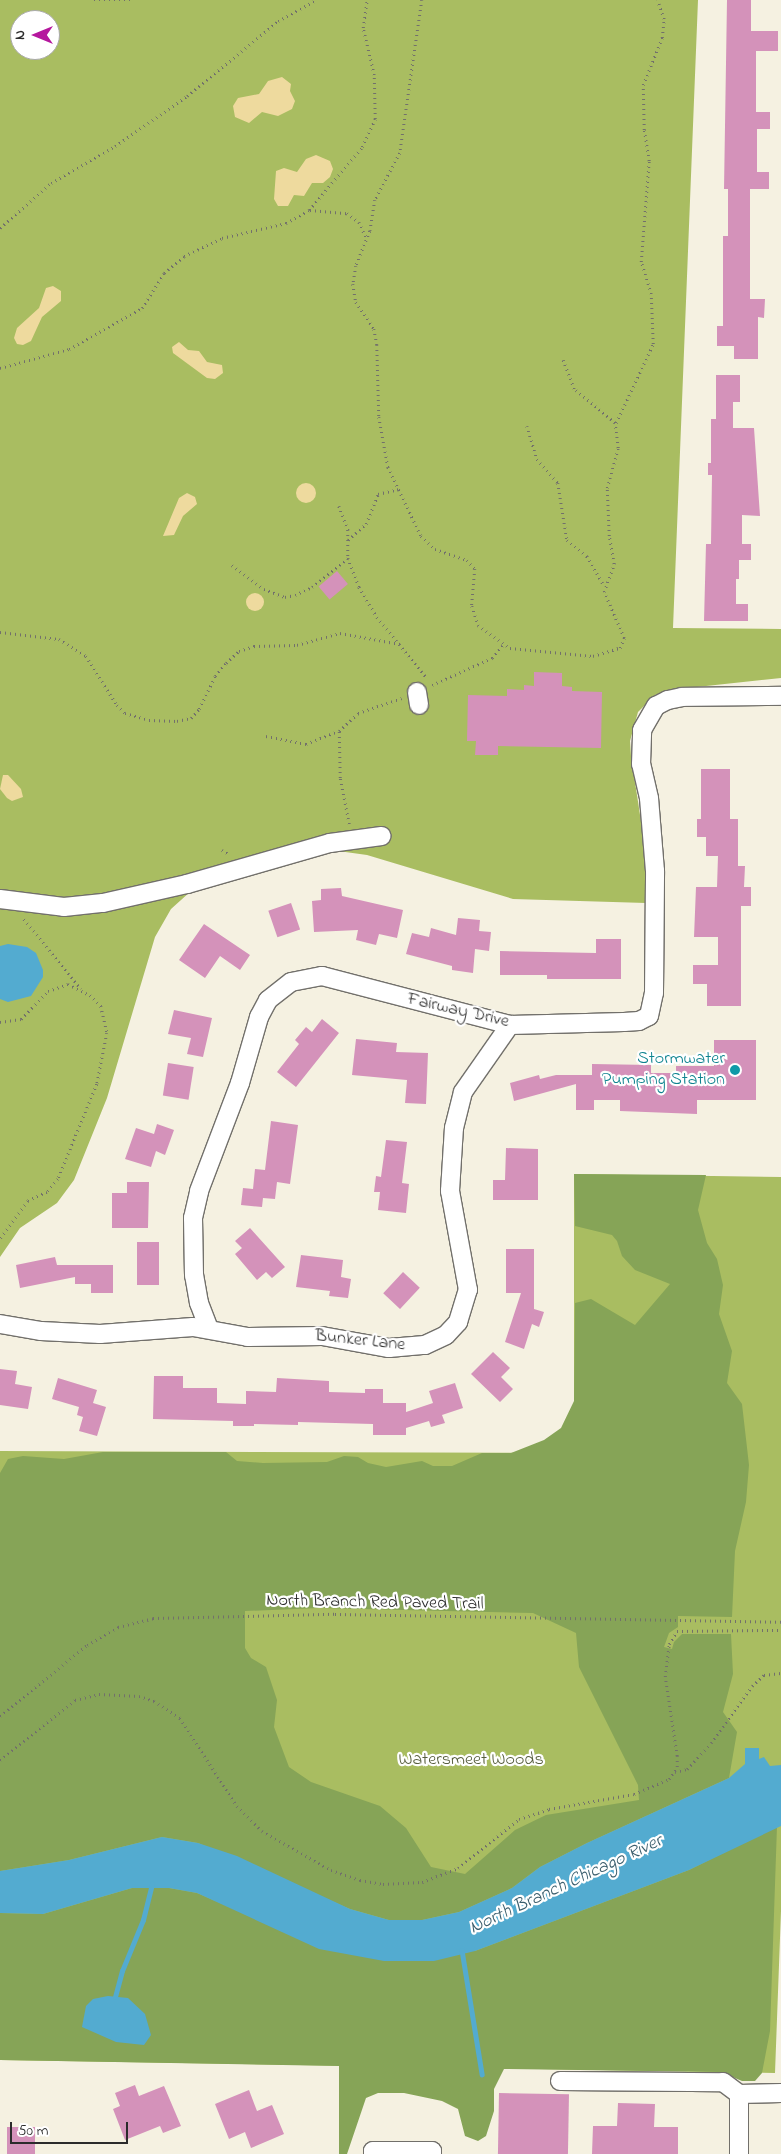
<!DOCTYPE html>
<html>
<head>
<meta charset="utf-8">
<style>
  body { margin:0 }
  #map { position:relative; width:781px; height:2154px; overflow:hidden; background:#f5f1e1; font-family:"Indie Flower",sans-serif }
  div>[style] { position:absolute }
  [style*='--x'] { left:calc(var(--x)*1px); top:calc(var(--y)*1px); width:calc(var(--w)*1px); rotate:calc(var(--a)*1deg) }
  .green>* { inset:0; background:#a9bd61 }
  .forest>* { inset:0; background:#86a457 }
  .sand>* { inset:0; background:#eeda9e }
  .round { border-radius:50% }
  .water>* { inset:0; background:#53abd0 }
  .stream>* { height:4.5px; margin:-2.25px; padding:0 2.25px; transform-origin:2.25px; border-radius:2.25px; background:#53abd0 }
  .building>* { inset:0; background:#d492ba; transform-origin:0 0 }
  .path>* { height:2.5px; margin-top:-1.25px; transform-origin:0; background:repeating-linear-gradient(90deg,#72706b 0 1px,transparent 0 5px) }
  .roads { filter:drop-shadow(1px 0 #72706b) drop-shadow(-1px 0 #72706b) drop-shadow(0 1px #72706b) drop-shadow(0 -1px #72706b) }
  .minor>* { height:18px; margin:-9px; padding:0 9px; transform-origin:9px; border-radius:9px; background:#fff }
  .dots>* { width:14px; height:14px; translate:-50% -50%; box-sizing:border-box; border:2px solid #fff; border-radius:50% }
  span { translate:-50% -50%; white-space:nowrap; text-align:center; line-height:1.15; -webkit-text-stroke:4.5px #fff; paint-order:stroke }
  .street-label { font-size:18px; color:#2b2b2b }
  .culture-label { font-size:18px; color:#0d838f }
  .right { translate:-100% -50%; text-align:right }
  .park-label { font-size:18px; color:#575e3e }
  .water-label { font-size:19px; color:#3b5e6d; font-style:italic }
  .north { position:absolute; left:10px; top:10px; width:50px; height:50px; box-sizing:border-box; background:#fff; border:1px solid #aaa; border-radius:50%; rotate:270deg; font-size:14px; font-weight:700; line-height:20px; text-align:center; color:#2b2b2b }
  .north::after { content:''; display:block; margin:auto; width:18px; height:22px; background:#b5179e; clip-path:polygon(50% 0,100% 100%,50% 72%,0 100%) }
  .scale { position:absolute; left:10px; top:2122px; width:118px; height:22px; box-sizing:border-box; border:2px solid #2b2b2b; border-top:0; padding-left:6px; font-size:15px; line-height:18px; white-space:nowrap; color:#2b2b2b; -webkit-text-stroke:4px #fff; paint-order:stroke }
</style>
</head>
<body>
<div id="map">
  <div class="green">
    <i style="clip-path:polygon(evenodd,0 0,698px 0,673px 628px,781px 629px,781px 678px,669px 690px,655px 695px,638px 712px,630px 741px,631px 756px,646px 854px,646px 903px,513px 899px,367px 855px,331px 850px,191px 891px,171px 909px,155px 937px,107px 1098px,74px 1180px,57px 1203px,20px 1228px,0 1257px,0 0,20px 20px,50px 20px,50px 50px,20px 50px,20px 20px)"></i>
    <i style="clip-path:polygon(574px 1174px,781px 1177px,781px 1911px,775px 2073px,0 2060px,0 1451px,574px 1453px)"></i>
  </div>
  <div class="forest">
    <i style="clip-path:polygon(evenodd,574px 1174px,706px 1175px,698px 1210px,707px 1243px,717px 1259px,723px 1285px,719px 1314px,732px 1351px,727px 1383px,742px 1404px,749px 1465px,746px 1502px,735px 1551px,732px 1617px,678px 1616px,678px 1627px,669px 1633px,664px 1647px,672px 1649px,674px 1642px,682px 1634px,731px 1634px,733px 1674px,723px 1712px,737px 1732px,729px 1778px,587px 1843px,540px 1867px,512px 1888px,459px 1912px,422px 1920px,389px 1920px,350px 1909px,198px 1843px,162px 1837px,69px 1860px,0 1871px,0 1473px,8px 1459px,23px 1456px,64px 1459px,103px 1452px,226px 1452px,237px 1461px,263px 1463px,327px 1462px,344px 1456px,358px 1457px,368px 1463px,386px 1467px,422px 1461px,433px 1466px,452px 1466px,482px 1453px,511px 1453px,544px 1440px,561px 1428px,574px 1401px,575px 1303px,591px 1299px,635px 1325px,670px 1284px,635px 1270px,622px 1256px,617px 1241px,612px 1235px,575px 1226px,574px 1174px,319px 1608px,533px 1613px,576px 1633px,579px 1667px,638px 1785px,639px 1800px,546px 1815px,515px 1830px,465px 1874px,431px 1867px,406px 1828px,380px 1806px,311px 1782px,289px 1767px,274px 1727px,277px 1700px,266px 1667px,251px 1658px,245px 1648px,245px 1611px,319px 1608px)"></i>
    <i style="clip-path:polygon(777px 1826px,770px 2031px,762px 2073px,755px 2081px,742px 2081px,721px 2072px,504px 2069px,494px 2089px,494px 2111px,486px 2136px,478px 2141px,465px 2136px,458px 2109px,442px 2101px,404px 2093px,378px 2093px,366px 2098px,347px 2154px,339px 2154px,339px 2066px,0 2060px,0 1913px,43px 1914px,132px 1888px,169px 1888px,197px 1893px,241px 1912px,475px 1951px,689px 1870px)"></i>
  </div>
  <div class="sand">
    <i style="clip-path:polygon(282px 77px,291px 84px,290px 91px,295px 101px,292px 109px,278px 116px,262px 112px,249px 123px,235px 117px,233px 106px,238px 98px,259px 94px,268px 81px)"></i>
    <i style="clip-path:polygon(316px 155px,330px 161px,333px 169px,330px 177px,323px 183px,312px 183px,304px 196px,294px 195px,288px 206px,278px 206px,274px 199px,276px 171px,284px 168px,297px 172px,306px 159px)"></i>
    <i style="clip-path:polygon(53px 286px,61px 291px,61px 301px,42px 317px,31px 341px,23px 345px,17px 344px,14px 338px,17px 328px,39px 308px,46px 288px)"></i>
    <i style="clip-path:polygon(179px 342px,188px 350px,199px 351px,207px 362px,222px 365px,223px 373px,215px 379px,207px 378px,173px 353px,172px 347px)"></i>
    <i class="round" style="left:296px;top:483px;width:20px;height:20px"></i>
    <i style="clip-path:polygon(187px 493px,195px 497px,197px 504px,183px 516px,174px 535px,163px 536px,179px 498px)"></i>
    <i class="round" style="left:246px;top:593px;width:18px;height:18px"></i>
    <i style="clip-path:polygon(3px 775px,8px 775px,21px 789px,23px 797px,12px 801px,7px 798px,0 789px)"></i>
  </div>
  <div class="water">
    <i style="clip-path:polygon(8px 944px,27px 947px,36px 953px,43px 970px,43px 977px,31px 996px,8px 1002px,0 999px,0 946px)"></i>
    <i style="clip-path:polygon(745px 1748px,759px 1748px,759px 1759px,764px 1757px,770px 1766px,781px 1765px,781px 1826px,689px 1870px,475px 1951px,434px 1961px,384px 1961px,319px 1949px,197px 1893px,169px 1888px,132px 1888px,43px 1914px,0 1913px,0 1871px,69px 1860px,162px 1837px,198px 1843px,237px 1856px,350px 1909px,389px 1920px,422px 1920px,459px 1912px,512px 1888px,540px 1867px,587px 1843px,729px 1778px,745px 1764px)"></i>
    <i style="clip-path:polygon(108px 1996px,128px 1998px,145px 2014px,151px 2035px,144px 2045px,116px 2042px,82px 2027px,86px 2006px,93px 1999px)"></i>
  </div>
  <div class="stream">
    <i style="--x:462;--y:1950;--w:126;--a:80.8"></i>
    <i style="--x:115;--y:1997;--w:27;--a:-75"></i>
    <i style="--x:122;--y:1971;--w:55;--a:-67.6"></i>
    <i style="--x:143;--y:1920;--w:37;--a:-76"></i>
  </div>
  <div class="building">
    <i style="clip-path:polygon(727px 0,751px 0,751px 31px,778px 31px,778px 51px,756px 51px,756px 112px,770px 112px,770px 129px,757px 129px,757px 172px,769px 172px,769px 189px,750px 189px,750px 299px,765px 299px,764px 318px,758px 317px,758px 359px,734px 359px,734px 346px,717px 346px,717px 326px,723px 326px,723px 236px,728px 236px,728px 189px,724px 189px)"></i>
    <i style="clip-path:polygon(716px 375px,740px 375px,740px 402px,733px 402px,733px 428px,754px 428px,760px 516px,742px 515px,742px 544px,751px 544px,751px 560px,739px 560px,739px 579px,736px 579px,736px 604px,748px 604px,748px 621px,704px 621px,706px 544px,711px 544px,712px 475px,708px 475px,708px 463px,711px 463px,711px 419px,716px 419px)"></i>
    <i style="left:337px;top:571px;width:17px;height:24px;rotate:50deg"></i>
    <i style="clip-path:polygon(534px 672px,562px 673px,562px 686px,572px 687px,572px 691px,602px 692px,601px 748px,498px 746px,498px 755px,475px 755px,476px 741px,467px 741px,468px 695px,507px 696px,507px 689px,524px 690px,524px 685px,534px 686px)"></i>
    <i style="clip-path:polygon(701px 769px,730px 769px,730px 819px,738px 819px,738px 866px,745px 866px,744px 887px,751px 887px,751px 906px,741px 906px,741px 1006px,707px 1006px,707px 984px,693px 984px,693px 965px,718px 965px,718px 937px,694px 937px,696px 887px,717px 887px,718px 856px,706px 856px,706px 837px,697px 837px,697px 819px,701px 819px)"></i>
    <i style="clip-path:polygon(341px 888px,342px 896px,403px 910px,397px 938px,379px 934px,376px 945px,356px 940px,358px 930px,314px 932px,312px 901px,321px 900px,321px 889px)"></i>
    <i style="left:291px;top:903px;width:28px;height:24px;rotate:71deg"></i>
    <i style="clip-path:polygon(458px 918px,480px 920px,479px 931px,491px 932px,489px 951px,475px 949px,473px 973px,452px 970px,452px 966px,406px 954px,412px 933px,429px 937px,431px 928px,456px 935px)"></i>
    <i style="clip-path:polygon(204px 924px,250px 955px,240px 970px,220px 956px,205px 978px,179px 960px)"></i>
    <i style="clip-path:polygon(596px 939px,621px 939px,621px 979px,547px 979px,547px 975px,500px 975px,500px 951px,596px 953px)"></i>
    <i style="clip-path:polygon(174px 1010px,212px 1018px,203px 1057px,187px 1054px,191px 1038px,168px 1034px)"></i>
    <i style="clip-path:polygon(322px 1019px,339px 1033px,296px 1087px,277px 1072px,299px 1044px,295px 1040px,306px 1027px,312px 1032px)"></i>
    <i style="clip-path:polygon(356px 1039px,397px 1043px,396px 1052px,428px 1053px,426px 1104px,405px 1103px,407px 1080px,352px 1075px)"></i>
    <i style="clip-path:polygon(714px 1040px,756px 1040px,756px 1100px,697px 1100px,697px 1114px,620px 1111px,620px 1100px,594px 1100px,594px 1110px,576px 1110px,576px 1084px,514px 1101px,510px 1083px,539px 1075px,540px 1079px,556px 1075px,592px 1075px,592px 1064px,651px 1065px,651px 1073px,676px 1073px,676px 1066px,714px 1066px)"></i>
    <i style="left:168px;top:1063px;width:26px;height:33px;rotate:9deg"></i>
    <i style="clip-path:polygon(271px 1121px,298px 1125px,290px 1184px,277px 1182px,275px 1199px,263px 1198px,262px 1207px,241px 1205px,243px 1188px,253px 1189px,255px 1169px,265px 1170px)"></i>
    <i style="clip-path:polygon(157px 1124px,174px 1130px,165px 1155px,156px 1151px,151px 1167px,125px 1159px,136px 1128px,154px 1134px)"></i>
    <i style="clip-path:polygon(386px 1140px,407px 1142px,402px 1183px,409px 1184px,406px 1213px,378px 1210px,380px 1192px,374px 1192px,376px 1176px,381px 1177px)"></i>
    <i style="clip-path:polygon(506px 1148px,538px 1149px,538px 1200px,493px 1200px,493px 1180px,505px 1180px)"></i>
    <i style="clip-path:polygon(127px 1182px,149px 1182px,148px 1228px,112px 1228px,112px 1193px,127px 1193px)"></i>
    <i style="clip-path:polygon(250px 1228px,285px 1267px,272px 1278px,266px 1272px,257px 1280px,235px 1254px,242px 1248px,235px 1241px)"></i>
    <i style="left:137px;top:1242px;width:22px;height:43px"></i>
    <i style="clip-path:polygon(506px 1249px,534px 1249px,534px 1309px,544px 1312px,539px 1327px,532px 1324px,524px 1349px,505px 1342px,521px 1293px,506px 1293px)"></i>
    <i style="clip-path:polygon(301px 1255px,343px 1260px,341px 1277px,351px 1279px,348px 1298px,329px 1296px,330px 1291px,296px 1287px)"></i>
    <i style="clip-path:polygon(55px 1257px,57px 1265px,113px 1265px,113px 1293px,91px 1293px,91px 1284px,75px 1284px,75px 1277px,20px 1288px,16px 1265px)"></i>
    <i style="left:403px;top:1272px;width:23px;height:29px;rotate:43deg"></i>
    <i style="clip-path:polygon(493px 1352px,510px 1368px,501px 1377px,513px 1389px,500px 1402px,471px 1374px)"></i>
    <i style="clip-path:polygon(0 1369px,17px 1371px,15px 1384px,32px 1387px,28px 1409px,0 1405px)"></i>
    <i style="clip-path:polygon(154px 1376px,183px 1376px,183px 1388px,217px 1388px,217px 1403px,246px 1404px,246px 1391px,276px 1392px,277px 1378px,329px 1381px,329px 1392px,365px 1393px,365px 1389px,383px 1389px,383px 1403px,406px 1403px,406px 1412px,433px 1403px,429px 1391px,455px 1383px,463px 1408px,442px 1415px,445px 1423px,431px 1427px,429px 1421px,406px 1428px,406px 1435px,373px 1435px,373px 1424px,298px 1422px,298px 1425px,254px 1424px,254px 1426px,233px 1426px,233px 1421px,153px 1419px)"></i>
    <i style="clip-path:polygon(58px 1378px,97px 1390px,93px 1403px,106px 1407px,97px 1436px,79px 1431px,83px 1417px,77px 1415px,79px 1407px,52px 1399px)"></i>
    <i style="clip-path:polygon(135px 2085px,139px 2096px,164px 2086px,181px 2126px,163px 2133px,160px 2126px,125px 2140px,113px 2109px,120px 2106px,115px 2093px)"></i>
    <i style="clip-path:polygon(249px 2090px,257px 2111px,272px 2105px,284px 2134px,251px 2148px,245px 2132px,229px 2139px,215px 2104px)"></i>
    <i style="left:499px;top:2093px;width:70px;height:61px;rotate:1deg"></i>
    <i style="clip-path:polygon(618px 2103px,655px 2104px,654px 2127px,678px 2127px,678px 2154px,592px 2154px,593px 2126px,617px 2126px)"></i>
    <i style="left:7px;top:2127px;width:28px;height:27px"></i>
  </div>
  <div class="path">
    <i style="--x:94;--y:0;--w:39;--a:0"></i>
    <i style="--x:422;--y:0;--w:155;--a:98.2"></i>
    <i style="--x:400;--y:153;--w:53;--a:118"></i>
    <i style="--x:375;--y:200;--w:31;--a:99"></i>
    <i style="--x:370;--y:231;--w:38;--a:112"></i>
    <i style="--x:356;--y:266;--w:18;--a:99"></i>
    <i style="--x:353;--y:284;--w:18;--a:81"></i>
    <i style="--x:356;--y:302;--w:32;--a:56"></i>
    <i style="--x:374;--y:329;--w:16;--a:79"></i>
    <i style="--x:377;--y:345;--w:72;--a:88.4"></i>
    <i style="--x:379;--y:417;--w:51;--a:79.8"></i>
    <i style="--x:388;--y:467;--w:76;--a:64.4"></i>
    <i style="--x:421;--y:536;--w:19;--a:43"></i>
    <i style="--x:435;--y:549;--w:34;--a:19"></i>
    <i style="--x:467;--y:560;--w:12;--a:48"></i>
    <i style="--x:475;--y:569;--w:37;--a:95"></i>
    <i style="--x:472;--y:606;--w:20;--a:72"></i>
    <i style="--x:478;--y:625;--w:39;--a:36"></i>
    <i style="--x:510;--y:648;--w:83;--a:5.5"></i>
    <i style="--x:593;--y:656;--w:28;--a:-17"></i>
    <i style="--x:620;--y:648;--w:11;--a:-68"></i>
    <i style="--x:624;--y:638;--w:50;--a:-113.5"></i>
    <i style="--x:604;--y:592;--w:30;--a:-70"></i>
    <i style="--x:614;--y:564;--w:28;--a:-100"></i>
    <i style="--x:609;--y:536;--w:48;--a:-92.4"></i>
    <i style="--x:607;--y:488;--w:41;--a:-74.6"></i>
    <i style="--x:618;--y:448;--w:25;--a:-97"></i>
    <i style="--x:615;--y:423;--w:53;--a:-140.3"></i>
    <i style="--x:574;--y:389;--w:31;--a:-111"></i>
    <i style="--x:310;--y:210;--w:37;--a:5"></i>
    <i style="--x:347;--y:213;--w:15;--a:37"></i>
    <i style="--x:359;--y:222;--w:19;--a:65"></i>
    <i style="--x:0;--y:228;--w:68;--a:-41.4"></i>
    <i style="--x:51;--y:183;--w:74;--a:-30"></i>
    <i style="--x:115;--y:146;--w:88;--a:-34.8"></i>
    <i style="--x:187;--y:96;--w:118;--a:-39.5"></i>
    <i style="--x:278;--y:21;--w:43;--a:-28.9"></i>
    <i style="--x:0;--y:368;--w:72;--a:-15.4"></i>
    <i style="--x:69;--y:349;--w:84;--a:-29.3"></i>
    <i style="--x:142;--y:308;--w:41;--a:-57.8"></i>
    <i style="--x:164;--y:273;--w:26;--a:-40"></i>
    <i style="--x:184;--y:256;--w:42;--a:-25.3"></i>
    <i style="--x:222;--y:238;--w:66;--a:-13.2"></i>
    <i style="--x:286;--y:223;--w:26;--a:-29"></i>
    <i style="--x:309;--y:210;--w:82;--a:-49.9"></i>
    <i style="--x:362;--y:147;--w:31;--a:-65"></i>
    <i style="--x:375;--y:119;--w:44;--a:-91.3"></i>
    <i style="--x:374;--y:75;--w:48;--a:-103.2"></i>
    <i style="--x:363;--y:28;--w:28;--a:-82"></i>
    <i style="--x:616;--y:423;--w:87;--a:-64.9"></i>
    <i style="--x:653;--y:344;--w:50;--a:-92.3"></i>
    <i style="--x:651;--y:294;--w:34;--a:-107"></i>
    <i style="--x:641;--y:262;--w:101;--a:-85.5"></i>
    <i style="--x:649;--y:161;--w:31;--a:-99"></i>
    <i style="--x:644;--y:130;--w:45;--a:-91.3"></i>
    <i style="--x:643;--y:85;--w:51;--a:-68"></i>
    <i style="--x:662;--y:38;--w:19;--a:-84"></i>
    <i style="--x:664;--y:19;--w:20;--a:-110"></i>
    <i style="--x:527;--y:426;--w:34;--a:73"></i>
    <i style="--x:537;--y:459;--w:32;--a:49"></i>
    <i style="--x:558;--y:483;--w:58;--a:81"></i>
    <i style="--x:567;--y:540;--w:26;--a:39"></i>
    <i style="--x:587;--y:556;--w:34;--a:60"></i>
    <i style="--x:339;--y:506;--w:26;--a:69"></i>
    <i style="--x:348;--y:530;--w:28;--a:90"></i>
    <i style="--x:348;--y:558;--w:31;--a:69"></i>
    <i style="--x:359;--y:587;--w:35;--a:59"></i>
    <i style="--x:377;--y:617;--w:79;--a:50.7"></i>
    <i style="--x:348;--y:540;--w:24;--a:-42"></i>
    <i style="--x:366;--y:524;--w:32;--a:-68"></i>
    <i style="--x:378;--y:494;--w:23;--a:-13"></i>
    <i style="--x:232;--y:565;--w:40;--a:37"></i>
    <i style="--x:264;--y:589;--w:22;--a:21"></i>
    <i style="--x:285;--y:597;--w:10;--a:-11"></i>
    <i style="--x:295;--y:595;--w:19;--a:-25"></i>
    <i style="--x:312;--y:587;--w:46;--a:-38.9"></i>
    <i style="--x:0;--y:632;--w:59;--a:6.8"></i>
    <i style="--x:59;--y:639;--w:32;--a:32"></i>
    <i style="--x:86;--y:656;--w:58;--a:57.7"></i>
    <i style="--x:117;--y:705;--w:11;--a:45"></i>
    <i style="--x:125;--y:713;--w:25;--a:16"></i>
    <i style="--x:149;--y:720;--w:28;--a:2"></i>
    <i style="--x:177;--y:721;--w:14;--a:-12"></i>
    <i style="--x:191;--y:718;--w:12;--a:-48"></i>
    <i style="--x:199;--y:709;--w:37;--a:-64"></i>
    <i style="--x:215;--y:676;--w:17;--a:-50"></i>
    <i style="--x:226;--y:663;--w:18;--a:-43"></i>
    <i style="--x:239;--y:651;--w:16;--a:-18"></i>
    <i style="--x:254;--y:646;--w:43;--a:-1.3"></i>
    <i style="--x:297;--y:645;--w:45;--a:-15.6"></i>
    <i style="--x:340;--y:633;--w:61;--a:10.4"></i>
    <i style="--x:432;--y:685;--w:66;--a:-24.2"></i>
    <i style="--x:492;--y:658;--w:17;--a:-50"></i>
    <i style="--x:266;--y:736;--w:41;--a:11.3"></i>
    <i style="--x:306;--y:744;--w:35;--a:-22"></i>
    <i style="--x:349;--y:824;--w:47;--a:-101.1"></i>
    <i style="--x:340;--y:778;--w:47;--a:-91.2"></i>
    <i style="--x:339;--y:731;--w:26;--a:-43"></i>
    <i style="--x:358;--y:713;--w:46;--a:-18.8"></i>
    <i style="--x:222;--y:850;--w:8;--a:30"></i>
    <i style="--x:24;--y:919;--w:90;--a:50.8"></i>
    <i style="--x:0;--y:1022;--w:21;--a:-8"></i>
    <i style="--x:21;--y:1019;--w:39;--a:-46"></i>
    <i style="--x:48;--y:991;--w:21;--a:-19"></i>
    <i style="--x:68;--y:984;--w:25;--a:27"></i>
    <i style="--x:90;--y:995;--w:16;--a:45"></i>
    <i style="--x:101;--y:1006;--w:28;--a:77"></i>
    <i style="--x:107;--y:1033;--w:52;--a:101.1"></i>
    <i style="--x:97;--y:1084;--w:103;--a:112.3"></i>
    <i style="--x:58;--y:1179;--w:17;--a:130"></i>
    <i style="--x:47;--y:1192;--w:21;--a:155"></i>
    <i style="--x:28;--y:1201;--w:47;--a:126.4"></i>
    <i style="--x:0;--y:1716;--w:112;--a:-39.2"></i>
    <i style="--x:87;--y:1645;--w:36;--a:-30"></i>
    <i style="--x:118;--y:1627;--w:36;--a:-14"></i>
    <i style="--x:153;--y:1618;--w:182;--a:-1.3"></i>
    <i style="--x:335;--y:1614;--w:446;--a:1"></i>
    <i style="--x:0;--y:1760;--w:96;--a:-38.7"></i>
    <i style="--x:75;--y:1700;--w:25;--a:-14"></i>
    <i style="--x:99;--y:1694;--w:40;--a:2.9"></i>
    <i style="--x:139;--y:1696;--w:16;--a:18"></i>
    <i style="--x:154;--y:1701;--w:31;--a:33"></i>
    <i style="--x:180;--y:1718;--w:105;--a:57.1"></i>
    <i style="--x:237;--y:1806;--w:35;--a:45"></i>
    <i style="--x:262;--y:1831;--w:79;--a:29.5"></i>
    <i style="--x:331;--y:1870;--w:31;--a:19"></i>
    <i style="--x:360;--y:1880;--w:23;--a:10"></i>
    <i style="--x:383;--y:1884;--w:39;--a:-3"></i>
    <i style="--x:422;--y:1882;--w:39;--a:-21"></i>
    <i style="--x:458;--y:1868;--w:78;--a:-38.8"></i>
    <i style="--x:519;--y:1819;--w:32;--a:-18"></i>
    <i style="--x:549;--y:1809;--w:86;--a:-10"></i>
    <i style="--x:634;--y:1794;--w:38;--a:-23"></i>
    <i style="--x:669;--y:1779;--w:14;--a:-56"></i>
    <i style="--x:677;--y:1767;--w:11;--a:-90"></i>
    <i style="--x:677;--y:1756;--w:80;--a:-98.6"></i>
    <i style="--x:665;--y:1677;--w:33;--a:-83"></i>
    <i style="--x:669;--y:1644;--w:15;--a:-58"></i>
    <i style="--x:677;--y:1631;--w:104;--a:-0.6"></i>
    <i style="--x:675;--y:1772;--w:12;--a:-14"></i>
    <i style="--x:687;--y:1769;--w:35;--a:-47"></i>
    <i style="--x:711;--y:1743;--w:70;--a:-54.3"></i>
    <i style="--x:752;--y:1686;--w:16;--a:-43"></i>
    <i style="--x:764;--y:1675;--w:17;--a:-7"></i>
  </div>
  <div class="roads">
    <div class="minor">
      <i style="--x:417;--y:692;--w:13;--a:81"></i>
      <i style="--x:0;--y:899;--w:64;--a:7.1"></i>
      <i style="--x:64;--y:907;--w:39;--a:-6"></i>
      <i style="--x:103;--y:903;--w:86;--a:-12.7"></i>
      <i style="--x:187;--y:884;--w:149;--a:-16"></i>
      <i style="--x:330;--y:843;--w:52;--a:-7.7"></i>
      <i style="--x:0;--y:1324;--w:42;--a:9.7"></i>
      <i style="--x:41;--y:1331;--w:59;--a:2.9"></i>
      <i style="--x:100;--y:1334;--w:93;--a:-4.3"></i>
      <i style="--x:193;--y:1327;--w:56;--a:10.3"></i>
      <i style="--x:248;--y:1337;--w:74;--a:-0.8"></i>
      <i style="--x:322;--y:1336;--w:68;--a:10.2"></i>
      <i style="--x:389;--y:1348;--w:36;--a:-5"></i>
      <i style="--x:425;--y:1345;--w:23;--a:-25"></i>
      <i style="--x:446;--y:1335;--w:18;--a:-47"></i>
      <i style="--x:458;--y:1322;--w:34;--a:-73"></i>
      <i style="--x:468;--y:1290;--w:101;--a:-100.3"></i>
      <i style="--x:450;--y:1191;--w:63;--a:-86.4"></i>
      <i style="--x:454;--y:1128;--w:37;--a:-76"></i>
      <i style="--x:463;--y:1092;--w:82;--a:-55"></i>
      <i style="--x:209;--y:1329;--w:28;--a:-111"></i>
      <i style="--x:199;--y:1303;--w:28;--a:-100"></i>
      <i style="--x:194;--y:1275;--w:57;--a:-91"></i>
      <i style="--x:193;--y:1218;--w:28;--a:-77"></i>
      <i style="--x:199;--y:1191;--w:116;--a:-69.2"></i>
      <i style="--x:240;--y:1083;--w:69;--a:-73.9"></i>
      <i style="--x:259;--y:1017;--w:19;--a:-62"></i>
      <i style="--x:268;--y:1000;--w:29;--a:-38"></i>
      <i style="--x:291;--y:982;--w:32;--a:-11"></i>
      <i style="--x:322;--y:976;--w:194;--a:14.6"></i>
      <i style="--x:510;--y:1025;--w:114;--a:-1.5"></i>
      <i style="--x:624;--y:1022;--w:15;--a:-4"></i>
      <i style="--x:639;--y:1021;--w:11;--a:-27"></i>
      <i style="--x:649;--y:1016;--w:24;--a:-78"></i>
      <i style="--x:654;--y:993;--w:122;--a:-89.5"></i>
      <i style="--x:655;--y:871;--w:73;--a:-94.7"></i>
      <i style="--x:649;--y:798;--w:35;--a:-103"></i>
      <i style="--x:641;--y:764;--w:34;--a:-88"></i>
      <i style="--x:642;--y:730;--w:28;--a:-60"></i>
      <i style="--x:656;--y:706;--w:13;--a:-27"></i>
      <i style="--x:668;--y:700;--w:14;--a:-12"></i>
      <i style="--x:682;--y:697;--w:99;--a:-0.6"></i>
      <i style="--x:560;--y:2081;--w:163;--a:0.4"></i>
      <i style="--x:723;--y:2082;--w:20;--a:37"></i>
      <i style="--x:373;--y:2154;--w:3;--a:-90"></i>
      <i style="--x:373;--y:2151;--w:59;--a:0"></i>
      <i style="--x:432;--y:2151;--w:3;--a:90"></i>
      <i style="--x:739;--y:2154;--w:60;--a:-90"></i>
      <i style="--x:739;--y:2094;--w:42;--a:-1.4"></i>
    </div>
  </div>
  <div class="dots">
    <i style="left:735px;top:1070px;background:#0f9aa8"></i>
  </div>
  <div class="street-label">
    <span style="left:458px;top:1011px;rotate:13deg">Fairway Drive</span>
    <span style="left:360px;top:1341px;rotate:6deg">Bunker Lane</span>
    <span style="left:375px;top:1603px;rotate:1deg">North Branch Red Paved Trail</span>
  </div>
  <div class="culture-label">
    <span class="right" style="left:725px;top:1070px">Stormwater<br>Pumping Station</span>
  </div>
  <div class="park-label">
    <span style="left:471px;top:1760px">Watersmeet Woods</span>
  </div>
  <div class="water-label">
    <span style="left:566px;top:1885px;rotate:-25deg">North Branch Chicago River</span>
  </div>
  <div class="north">N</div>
  <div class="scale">50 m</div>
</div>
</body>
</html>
